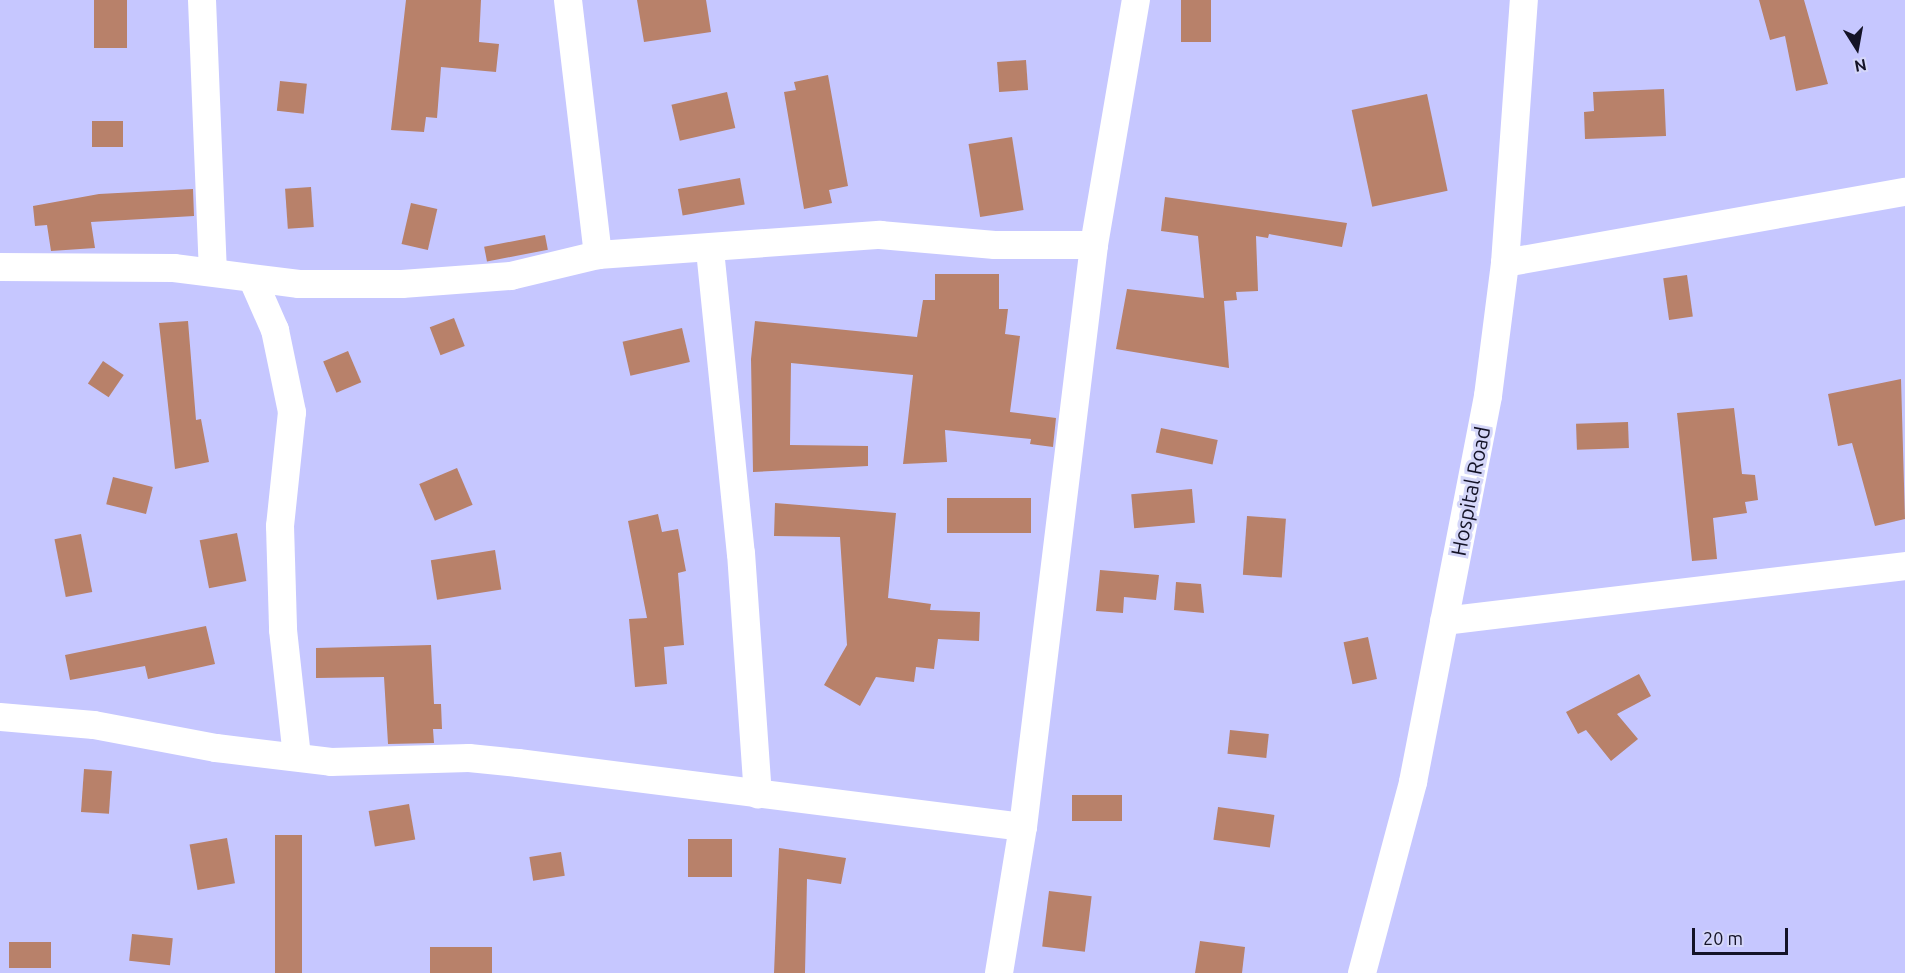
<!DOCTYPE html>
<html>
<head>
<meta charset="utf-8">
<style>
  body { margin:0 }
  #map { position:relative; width:1905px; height:973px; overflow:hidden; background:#c6c7ff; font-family:Ubuntu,sans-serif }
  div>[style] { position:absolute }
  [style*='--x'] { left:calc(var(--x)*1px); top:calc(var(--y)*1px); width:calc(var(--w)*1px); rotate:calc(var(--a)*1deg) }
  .building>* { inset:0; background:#b8816a; transform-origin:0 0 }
  .minor>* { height:28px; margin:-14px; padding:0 14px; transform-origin:14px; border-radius:14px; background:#fff }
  span { translate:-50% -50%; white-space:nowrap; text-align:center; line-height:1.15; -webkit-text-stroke:6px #d5d7f9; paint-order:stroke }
  .street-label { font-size:21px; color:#141327 }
  .north { position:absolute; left:1827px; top:18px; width:60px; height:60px; -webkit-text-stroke:4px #d5d7f9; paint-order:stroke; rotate:169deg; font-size:16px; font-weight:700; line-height:24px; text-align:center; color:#141327 }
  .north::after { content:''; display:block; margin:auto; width:21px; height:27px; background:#141327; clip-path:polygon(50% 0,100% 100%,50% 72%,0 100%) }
  .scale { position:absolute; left:1692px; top:928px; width:96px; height:27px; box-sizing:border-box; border:3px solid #141327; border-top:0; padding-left:8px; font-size:18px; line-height:21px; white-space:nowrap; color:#141327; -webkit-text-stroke:4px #d5d7f9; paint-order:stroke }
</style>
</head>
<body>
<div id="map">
  <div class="building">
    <i style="left:94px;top:0;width:33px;height:48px"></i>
    <i style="clip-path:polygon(406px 0,481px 0,479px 42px,499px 44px,496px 72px,441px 67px,437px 118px,426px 117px,424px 132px,391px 130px)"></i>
    <i style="clip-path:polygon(637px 0,706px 0,711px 32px,644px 42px)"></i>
    <i style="left:1181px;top:0;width:30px;height:42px"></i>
    <i style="clip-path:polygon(1759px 0,1804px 0,1828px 84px,1796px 91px,1785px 36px,1770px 40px)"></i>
    <i style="left:1026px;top:60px;width:30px;height:29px;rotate:86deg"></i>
    <i style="clip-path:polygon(828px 75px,848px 186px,829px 190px,832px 203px,804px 209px,784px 92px,796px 90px,794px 82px)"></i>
    <i style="left:280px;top:81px;width:27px;height:30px;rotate:6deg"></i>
    <i style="clip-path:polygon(1664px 89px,1666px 136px,1585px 139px,1584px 112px,1594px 111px,1593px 92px)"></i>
    <i style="left:727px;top:92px;width:37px;height:57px;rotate:77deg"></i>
    <i style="left:1427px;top:94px;width:99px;height:77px;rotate:78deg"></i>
    <i style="left:92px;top:121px;width:31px;height:26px"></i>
    <i style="left:1012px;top:137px;width:74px;height:44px;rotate:81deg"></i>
    <i style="left:740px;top:178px;width:27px;height:63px;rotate:80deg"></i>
    <i style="left:311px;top:187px;width:40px;height:26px;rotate:86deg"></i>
    <i style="clip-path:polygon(193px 189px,194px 216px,91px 222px,95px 248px,51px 251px,47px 225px,35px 226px,33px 206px,99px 194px)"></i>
    <i style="clip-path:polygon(1165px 197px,1347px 223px,1342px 247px,1269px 234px,1268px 238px,1256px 236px,1258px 291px,1236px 292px,1237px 300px,1224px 301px,1229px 368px,1116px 349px,1127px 289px,1204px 298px,1198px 236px,1161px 231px)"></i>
    <i style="left:411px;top:203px;width:27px;height:42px;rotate:13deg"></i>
    <i style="left:545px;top:235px;width:15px;height:62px;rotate:79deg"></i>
    <i style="clip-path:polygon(935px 274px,999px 274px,999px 309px,1008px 309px,1005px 334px,1020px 336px,1010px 412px,1056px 418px,1053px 447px,1030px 444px,1031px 439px,945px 430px,947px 462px,903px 464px,913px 375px,791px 363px,790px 445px,868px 446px,868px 466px,753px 472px,751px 359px,755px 321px,917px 337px,923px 300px,935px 300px)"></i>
    <i style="left:1687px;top:275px;width:42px;height:24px;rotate:82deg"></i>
    <i style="left:454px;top:318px;width:30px;height:26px;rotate:69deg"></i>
    <i style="clip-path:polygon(188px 321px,196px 420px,201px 419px,209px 462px,175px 469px,159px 323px)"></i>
    <i style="left:682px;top:328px;width:35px;height:61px;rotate:77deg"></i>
    <i style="left:348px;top:351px;width:34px;height:27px;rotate:67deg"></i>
    <i style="left:103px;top:361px;width:25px;height:27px;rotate:34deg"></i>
    <i style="clip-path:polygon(1901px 379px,1905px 519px,1875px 526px,1852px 443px,1838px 446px,1828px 394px)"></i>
    <i style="clip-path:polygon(1734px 408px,1742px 474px,1755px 475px,1758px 500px,1745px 502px,1747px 513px,1713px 518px,1717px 559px,1692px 561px,1677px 413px)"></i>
    <i style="left:1628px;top:422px;width:26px;height:52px;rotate:88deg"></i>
    <i style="left:1161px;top:428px;width:58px;height:25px;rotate:12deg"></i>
    <i style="left:457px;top:468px;width:40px;height:41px;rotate:67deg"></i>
    <i style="left:113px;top:477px;width:41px;height:28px;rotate:14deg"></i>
    <i style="left:1192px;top:489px;width:34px;height:61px;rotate:85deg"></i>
    <i style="left:947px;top:498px;width:84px;height:35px"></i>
    <i style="clip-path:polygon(775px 503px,896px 513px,888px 598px,931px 604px,930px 610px,980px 612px,979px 641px,938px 639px,934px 669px,916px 667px,914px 682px,876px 677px,860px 706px,824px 685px,847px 645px,840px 537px,774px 536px)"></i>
    <i style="clip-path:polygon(658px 514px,662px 532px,678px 529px,686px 571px,678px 573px,684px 645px,664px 647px,667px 684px,635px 687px,629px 619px,647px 618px,628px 521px)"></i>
    <i style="left:1247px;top:516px;width:39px;height:59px;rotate:4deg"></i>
    <i style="left:237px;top:533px;width:49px;height:38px;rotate:79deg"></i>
    <i style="left:81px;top:534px;width:59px;height:27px;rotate:79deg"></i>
    <i style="left:495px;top:550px;width:40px;height:65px;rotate:81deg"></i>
    <i style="clip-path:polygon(1100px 570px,1159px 575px,1156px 600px,1124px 597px,1123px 613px,1096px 611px)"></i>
    <i style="clip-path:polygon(1176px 582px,1201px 584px,1204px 613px,1174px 610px)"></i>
    <i style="clip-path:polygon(206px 626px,215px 664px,148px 679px,145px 666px,70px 680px,65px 655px)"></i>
    <i style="left:1368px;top:637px;width:43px;height:25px;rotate:78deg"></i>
    <i style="clip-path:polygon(431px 645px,434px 704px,441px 704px,442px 729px,433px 729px,434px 743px,388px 744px,384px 677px,316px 678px,316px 648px)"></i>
    <i style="clip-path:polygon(1639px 674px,1651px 696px,1617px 714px,1638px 739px,1611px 761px,1586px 730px,1578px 734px,1566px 712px)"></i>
    <i style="left:1230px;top:730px;width:39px;height:24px;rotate:6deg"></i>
    <i style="left:84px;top:769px;width:28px;height:43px;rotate:4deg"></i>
    <i style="left:1122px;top:795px;width:26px;height:50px;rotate:90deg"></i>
    <i style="left:409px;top:804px;width:36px;height:41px;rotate:80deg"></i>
    <i style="left:1218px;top:807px;width:57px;height:33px;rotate:8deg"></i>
    <i style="left:275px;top:835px;width:27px;height:138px"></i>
    <i style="left:227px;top:838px;width:46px;height:38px;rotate:80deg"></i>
    <i style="left:688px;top:839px;width:44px;height:38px"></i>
    <i style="clip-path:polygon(779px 848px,846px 858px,841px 884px,807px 879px,805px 973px,774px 973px)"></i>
    <i style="left:561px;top:852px;width:24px;height:32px;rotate:81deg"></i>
    <i style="left:1049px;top:891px;width:43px;height:56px;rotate:7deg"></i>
    <i style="left:132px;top:934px;width:41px;height:27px;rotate:6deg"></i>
    <i style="clip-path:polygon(1200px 941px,1245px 947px,1242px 973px,1195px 973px)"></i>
    <i style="left:51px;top:942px;width:26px;height:42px;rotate:90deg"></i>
    <i style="left:492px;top:947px;width:26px;height:62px;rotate:90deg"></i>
  </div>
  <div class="minor">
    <i style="--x:202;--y:0;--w:272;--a:87.7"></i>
    <i style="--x:568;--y:0;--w:257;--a:83.3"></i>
    <i style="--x:710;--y:250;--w:305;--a:84.2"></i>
    <i style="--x:741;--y:553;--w:242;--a:86"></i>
    <i style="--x:1505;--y:263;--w:406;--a:-10.1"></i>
    <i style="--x:0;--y:267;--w:174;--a:0.3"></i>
    <i style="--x:174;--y:268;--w:126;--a:7.3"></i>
    <i style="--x:299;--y:284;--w:103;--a:0"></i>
    <i style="--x:402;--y:284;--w:109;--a:-4.2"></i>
    <i style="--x:511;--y:276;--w:89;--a:-13.6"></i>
    <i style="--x:598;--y:255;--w:283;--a:-4.1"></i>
    <i style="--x:880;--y:235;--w:115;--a:5"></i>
    <i style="--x:995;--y:245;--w:99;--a:0"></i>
    <i style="--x:253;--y:280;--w:55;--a:66.3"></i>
    <i style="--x:275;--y:330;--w:84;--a:78.3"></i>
    <i style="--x:292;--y:412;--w:115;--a:96"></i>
    <i style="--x:280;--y:526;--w:104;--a:88.3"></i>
    <i style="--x:283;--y:630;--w:127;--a:83.7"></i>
    <i style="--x:1444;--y:621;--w:464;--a:-6.8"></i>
    <i style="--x:0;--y:717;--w:94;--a:4.9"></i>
    <i style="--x:94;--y:725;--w:124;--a:10.7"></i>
    <i style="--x:216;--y:748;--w:116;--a:6.9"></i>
    <i style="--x:331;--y:762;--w:138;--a:-1.7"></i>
    <i style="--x:469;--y:758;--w:49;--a:5.8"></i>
    <i style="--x:518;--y:763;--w:509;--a:7.22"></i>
    <i style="--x:999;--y:973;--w:148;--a:-80.7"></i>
    <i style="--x:1023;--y:827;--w:586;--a:-83.04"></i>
    <i style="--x:1094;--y:245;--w:249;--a:-80.3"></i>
    <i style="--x:1362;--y:973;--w:198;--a:-75"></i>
    <i style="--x:1413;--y:782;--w:393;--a:-79"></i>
    <i style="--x:1488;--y:396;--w:134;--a:-82.7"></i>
    <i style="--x:1505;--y:263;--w:264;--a:-85.9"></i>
  </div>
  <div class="street-label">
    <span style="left:1470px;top:491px;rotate:-79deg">Hospital Road</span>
  </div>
  <div class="north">N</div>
  <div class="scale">20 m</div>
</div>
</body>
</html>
